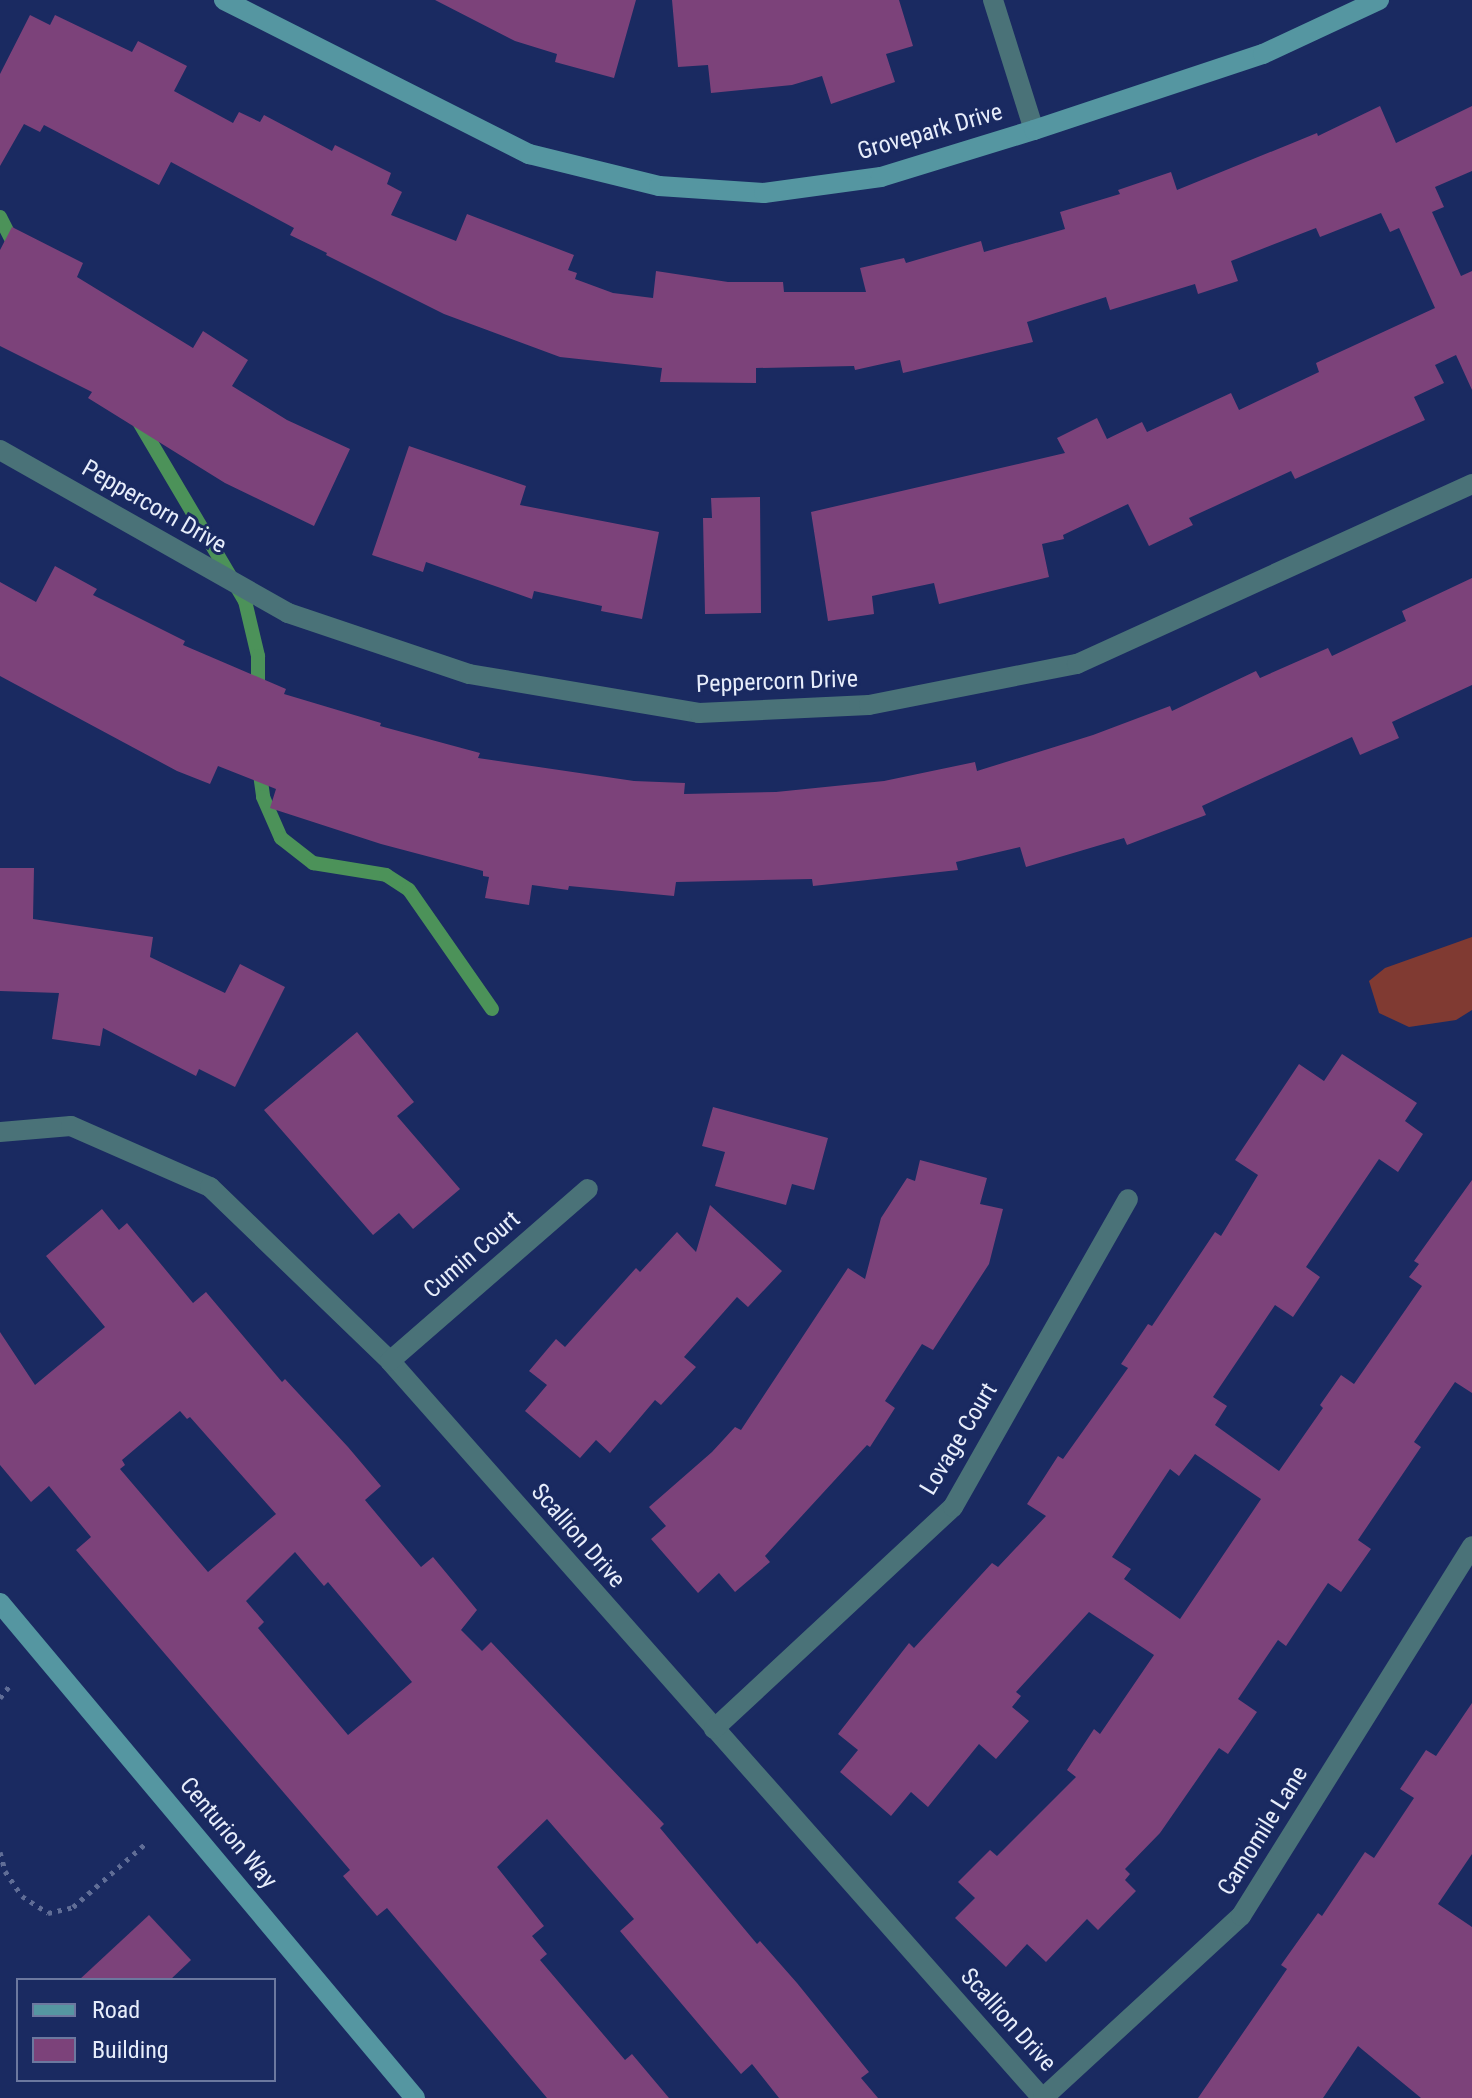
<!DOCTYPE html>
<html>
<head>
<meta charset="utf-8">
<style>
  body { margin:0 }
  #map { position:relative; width:1472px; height:2098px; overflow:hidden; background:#1a2a61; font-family:"Roboto Condensed",sans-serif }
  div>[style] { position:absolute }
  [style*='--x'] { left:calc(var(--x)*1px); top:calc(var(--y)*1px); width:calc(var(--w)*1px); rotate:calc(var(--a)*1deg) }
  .green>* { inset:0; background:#803a32 }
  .stream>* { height:14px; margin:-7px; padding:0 7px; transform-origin:7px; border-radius:7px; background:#4c9259 }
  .building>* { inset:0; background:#7c427a }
  .path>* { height:5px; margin-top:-2.5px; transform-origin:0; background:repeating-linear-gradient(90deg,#606d96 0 4px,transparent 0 10px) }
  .street>* { height:20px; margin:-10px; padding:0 10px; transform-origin:10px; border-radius:10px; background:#4a7278 }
  .secondary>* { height:20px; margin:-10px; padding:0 10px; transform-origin:10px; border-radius:10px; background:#5596a1 }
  span { translate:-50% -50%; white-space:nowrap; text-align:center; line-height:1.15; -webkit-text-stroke:6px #1a2a61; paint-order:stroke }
  .street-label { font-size:24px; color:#e7edfb }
  .legend { position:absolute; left:16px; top:1978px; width:260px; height:104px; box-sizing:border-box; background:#1a2a61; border:2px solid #6c789f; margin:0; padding:10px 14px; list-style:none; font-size:24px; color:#e7edfb }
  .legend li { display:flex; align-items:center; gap:16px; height:40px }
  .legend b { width:40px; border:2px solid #6c789f }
</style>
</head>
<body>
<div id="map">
  <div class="green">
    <i style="clip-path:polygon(1472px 937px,1472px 1010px,1456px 1020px,1409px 1027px,1379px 1013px,1369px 981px,1385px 968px)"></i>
  </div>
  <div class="stream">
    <i style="--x:0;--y:217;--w:35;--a:63"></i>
    <i style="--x:139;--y:422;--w:208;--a:59.4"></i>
    <i style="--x:245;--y:601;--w:57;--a:76.7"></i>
    <i style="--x:258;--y:656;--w:38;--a:90"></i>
    <i style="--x:259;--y:767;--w:30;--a:82"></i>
    <i style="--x:263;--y:797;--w:45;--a:66.3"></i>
    <i style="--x:281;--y:838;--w:41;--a:38"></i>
    <i style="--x:313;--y:863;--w:74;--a:9.3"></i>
    <i style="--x:386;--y:875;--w:27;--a:33"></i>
    <i style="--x:409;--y:890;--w:145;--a:55.1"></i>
  </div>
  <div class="building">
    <i style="clip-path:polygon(435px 0,636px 0,614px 78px,555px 62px,557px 54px,515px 41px)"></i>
    <i style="clip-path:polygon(672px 0,899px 0,913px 46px,886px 54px,895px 82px,831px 104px,822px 76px,792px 85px,711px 93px,708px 65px,678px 67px)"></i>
    <i style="clip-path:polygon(30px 15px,50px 25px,55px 15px,132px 52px,138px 41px,187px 66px,174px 91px,233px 123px,239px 112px,260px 122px,264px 115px,332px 151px,335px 145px,391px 173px,387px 184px,402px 192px,391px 215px,456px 241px,467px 214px,574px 255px,568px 270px,577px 273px,575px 279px,613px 293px,653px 298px,656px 271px,728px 282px,783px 282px,784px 292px,866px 292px,860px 268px,904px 258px,906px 263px,981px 241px,984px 252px,1065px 229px,1060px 212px,1120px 194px,1118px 190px,1171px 172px,1177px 190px,1317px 133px,1318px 136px,1380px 106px,1396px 143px,1472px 106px,1472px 171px,1435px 187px,1444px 207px,1432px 212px,1461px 276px,1472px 271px,1472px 390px,1456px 355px,1435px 365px,1444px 383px,1414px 397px,1425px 420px,1295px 479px,1291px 471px,1189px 518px,1193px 525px,1149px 546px,1128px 504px,1063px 535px,1064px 539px,1042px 544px,1049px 577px,939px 604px,934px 583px,872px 596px,874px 614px,828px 621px,811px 512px,1065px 453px,1057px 438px,1097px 418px,1107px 439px,1142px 422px,1147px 432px,1231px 393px,1239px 410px,1319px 372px,1316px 363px,1435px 308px,1399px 228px,1390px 232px,1381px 213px,1320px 237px,1316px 228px,1231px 261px,1238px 281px,1198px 294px,1195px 284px,1110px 310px,1106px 297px,1027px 322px,1033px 342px,903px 373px,900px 360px,855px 370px,854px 366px,756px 368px,756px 383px,660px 382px,662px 368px,560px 357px,444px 314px,326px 255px,327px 253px,290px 235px,294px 228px,171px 162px,159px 185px,44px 125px,40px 132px,24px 124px,0 166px,0 74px)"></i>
    <i style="clip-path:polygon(12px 227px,83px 263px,77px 277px,193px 348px,203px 331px,248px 360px,232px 386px,287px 420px,350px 449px,314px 526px,225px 483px,88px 398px,92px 392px,0 346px,0 250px)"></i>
    <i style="clip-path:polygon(409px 446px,526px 486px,520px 505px,659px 532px,642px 619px,601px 611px,602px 606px,534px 591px,532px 599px,426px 562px,423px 572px,372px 555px)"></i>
    <i style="clip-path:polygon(760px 497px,761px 613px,705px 614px,703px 518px,712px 518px,711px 498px)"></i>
    <i style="clip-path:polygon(55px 566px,97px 589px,93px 595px,185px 641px,183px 645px,286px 689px,284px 694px,381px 723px,380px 726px,480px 753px,478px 758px,634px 781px,685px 783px,684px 794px,776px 792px,884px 781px,975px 762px,977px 771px,1093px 735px,1170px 706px,1172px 711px,1256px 671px,1260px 678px,1328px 648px,1332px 656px,1406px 621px,1402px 611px,1472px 578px,1472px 685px,1392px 722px,1399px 738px,1360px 755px,1352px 737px,1202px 806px,1206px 815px,1127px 845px,1124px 838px,1026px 867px,1020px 847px,956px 862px,958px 870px,813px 886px,812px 879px,676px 882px,674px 896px,569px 886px,568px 890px,532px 885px,529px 905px,485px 898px,489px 877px,483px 876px,483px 871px,381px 844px,270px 808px,276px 789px,218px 766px,210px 784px,177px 771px,0 676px,0 582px,36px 602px)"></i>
    <i style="clip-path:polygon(0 868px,34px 868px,33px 919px,153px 937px,150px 957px,225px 993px,240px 964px,285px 987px,235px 1087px,199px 1069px,196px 1076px,103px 1028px,100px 1046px,52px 1039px,59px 993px,0 991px)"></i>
    <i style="clip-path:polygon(357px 1032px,414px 1102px,397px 1116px,460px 1189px,413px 1229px,399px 1213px,373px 1235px,264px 1110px)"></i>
    <i style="clip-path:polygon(evenodd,1342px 1054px,1417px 1103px,1405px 1121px,1423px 1134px,1398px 1172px,1379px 1159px,1306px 1267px,1320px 1277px,1293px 1317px,1275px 1305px,1213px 1397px,1227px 1406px,1215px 1425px,1279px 1471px,1323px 1408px,1320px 1405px,1341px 1375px,1354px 1384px,1422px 1286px,1409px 1277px,1419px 1264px,1414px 1261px,1472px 1180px,1472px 1393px,1455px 1382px,1414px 1442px,1421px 1447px,1358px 1540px,1371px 1549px,1341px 1592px,1328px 1583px,1286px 1646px,1278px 1640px,1238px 1699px,1257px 1712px,1228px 1754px,1219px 1748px,1160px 1833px,1125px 1869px,1130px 1874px,1125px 1880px,1136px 1891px,1098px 1930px,1087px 1919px,1046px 1962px,1027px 1944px,1006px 1967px,955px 1918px,975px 1898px,958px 1882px,990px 1850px,997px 1856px,1076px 1777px,1067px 1770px,1094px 1729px,1100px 1734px,1154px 1655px,1089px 1612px,1016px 1692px,1021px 1696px,1012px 1707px,1029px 1721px,996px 1759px,979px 1744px,928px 1807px,911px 1792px,891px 1816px,840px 1772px,858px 1750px,838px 1734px,909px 1643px,914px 1648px,992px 1563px,998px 1567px,1046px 1516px,1027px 1504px,1058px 1456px,1063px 1459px,1128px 1368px,1121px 1364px,1148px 1324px,1152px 1326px,1215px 1232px,1221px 1236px,1258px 1175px,1235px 1160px,1299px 1064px,1324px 1081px,1342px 1054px,1195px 1454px,1261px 1499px,1180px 1619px,1124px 1579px,1131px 1569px,1112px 1557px,1170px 1469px,1179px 1476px,1195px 1454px)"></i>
    <i style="clip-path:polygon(713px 1107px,828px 1138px,814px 1190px,792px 1184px,786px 1205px,715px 1186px,725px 1152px,702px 1146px)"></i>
    <i style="clip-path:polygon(920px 1160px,987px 1178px,980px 1204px,1003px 1209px,989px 1264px,933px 1350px,922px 1344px,885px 1401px,895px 1408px,870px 1447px,867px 1445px,765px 1556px,770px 1562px,735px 1592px,719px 1573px,698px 1593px,651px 1539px,666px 1526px,649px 1507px,712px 1452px,735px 1427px,741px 1430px,848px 1268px,865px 1279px,881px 1218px,907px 1178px,915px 1181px)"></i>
    <i style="clip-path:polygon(710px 1205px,782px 1271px,748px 1307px,737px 1297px,684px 1357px,696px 1367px,661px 1405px,655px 1400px,610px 1453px,596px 1440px,580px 1458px,525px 1411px,547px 1385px,529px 1371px,556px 1339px,565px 1347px,636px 1268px,640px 1272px,677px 1232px,696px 1252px)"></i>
    <i style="clip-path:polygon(evenodd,102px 1209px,119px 1230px,127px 1223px,193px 1303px,206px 1292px,282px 1382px,285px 1379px,348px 1447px,381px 1486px,365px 1500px,421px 1567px,433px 1557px,477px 1610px,461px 1630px,482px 1651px,491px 1642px,664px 1824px,660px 1828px,757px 1944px,760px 1941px,797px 1983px,869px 2072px,861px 2078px,878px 2098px,779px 2098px,752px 2064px,741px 2074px,620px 1931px,634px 1919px,547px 1819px,497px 1867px,544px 1926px,532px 1936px,547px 1954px,540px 1960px,625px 2060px,632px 2054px,669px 2098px,547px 2098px,387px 1908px,377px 1916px,343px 1876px,350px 1870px,76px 1550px,91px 1537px,49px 1486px,31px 1502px,0 1465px,0 1332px,35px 1385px,105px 1327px,46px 1256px,102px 1209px,180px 1411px,187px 1419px,190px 1417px,276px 1514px,208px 1572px,120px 1469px,125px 1465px,122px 1460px,180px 1411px,102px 1209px,295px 1552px,324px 1586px,328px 1582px,412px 1682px,348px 1735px,258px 1628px,264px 1622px,246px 1601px,295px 1552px)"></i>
    <i style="clip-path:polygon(1472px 1703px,1472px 1854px,1438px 1904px,1472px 1927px,1472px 2098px,1421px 2098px,1358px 2046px,1323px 2098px,1198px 2098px,1287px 1969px,1281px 1965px,1318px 1913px,1322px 1916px,1365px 1852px,1374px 1858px,1414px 1798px,1400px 1789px,1426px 1750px,1436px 1756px)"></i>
    <i style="clip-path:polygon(149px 1915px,191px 1960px,170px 1980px,79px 1980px)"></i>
  </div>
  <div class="path">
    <i style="--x:0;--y:1698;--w:16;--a:-52"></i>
    <i style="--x:0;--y:1852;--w:20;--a:75"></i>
    <i style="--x:5;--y:1871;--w:30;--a:56"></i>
    <i style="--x:22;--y:1896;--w:31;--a:33"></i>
    <i style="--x:48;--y:1913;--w:26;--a:-13"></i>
    <i style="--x:73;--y:1907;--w:96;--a:-41.2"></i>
  </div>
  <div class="street">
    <i style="--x:993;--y:0;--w:136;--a:72.5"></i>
    <i style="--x:0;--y:450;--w:331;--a:29.5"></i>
    <i style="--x:288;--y:613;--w:191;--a:18.6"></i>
    <i style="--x:469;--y:674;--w:233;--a:9.6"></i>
    <i style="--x:699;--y:713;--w:170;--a:-2.7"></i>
    <i style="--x:869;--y:705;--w:212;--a:-11.2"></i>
    <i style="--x:1077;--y:664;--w:434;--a:-24.5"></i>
    <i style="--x:0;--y:1132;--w:71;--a:-4.8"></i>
    <i style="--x:71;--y:1126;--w:152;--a:23.7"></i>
    <i style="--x:210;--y:1187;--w:250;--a:44"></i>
    <i style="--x:390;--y:1361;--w:984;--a:48.5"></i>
    <i style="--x:390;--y:1361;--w:262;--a:-41"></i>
    <i style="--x:714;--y:1729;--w:326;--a:-42.9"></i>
    <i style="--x:953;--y:1507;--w:354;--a:-60.4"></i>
    <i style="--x:1043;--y:2098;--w:269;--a:-42.6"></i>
    <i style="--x:1241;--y:1916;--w:436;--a:-58"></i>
  </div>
  <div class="secondary">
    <i style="--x:224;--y:0;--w:342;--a:26.8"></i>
    <i style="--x:529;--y:154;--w:134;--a:13.8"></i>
    <i style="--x:659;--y:186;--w:105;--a:3.8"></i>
    <i style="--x:764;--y:193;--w:118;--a:-7.8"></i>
    <i style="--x:881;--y:177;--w:160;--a:-17.1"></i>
    <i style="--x:1034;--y:130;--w:241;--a:-18.4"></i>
    <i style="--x:1263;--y:54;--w:128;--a:-25"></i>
    <i style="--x:0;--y:1603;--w:646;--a:50.02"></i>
  </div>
  <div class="street-label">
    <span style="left:930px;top:132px;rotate:-16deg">Grovepark Drive</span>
    <span style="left:154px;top:507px;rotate:30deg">Peppercorn Drive</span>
    <span style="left:777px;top:682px;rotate:-2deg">Peppercorn Drive</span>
    <span style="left:472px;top:1255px;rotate:-41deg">Cumin Court</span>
    <span style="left:959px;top:1439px;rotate:-59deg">Lovage Court</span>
    <span style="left:578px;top:1536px;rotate:49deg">Scallion Drive</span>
    <span style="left:1263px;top:1831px;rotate:-58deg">Camomile Lane</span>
    <span style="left:228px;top:1833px;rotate:50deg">Centurion Way</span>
    <span style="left:1008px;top:2020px;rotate:48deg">Scallion Drive</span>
  </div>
  <ul class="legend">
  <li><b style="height:10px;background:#5596a1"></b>Road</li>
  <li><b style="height:22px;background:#7c427a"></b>Building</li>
  </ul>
</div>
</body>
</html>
